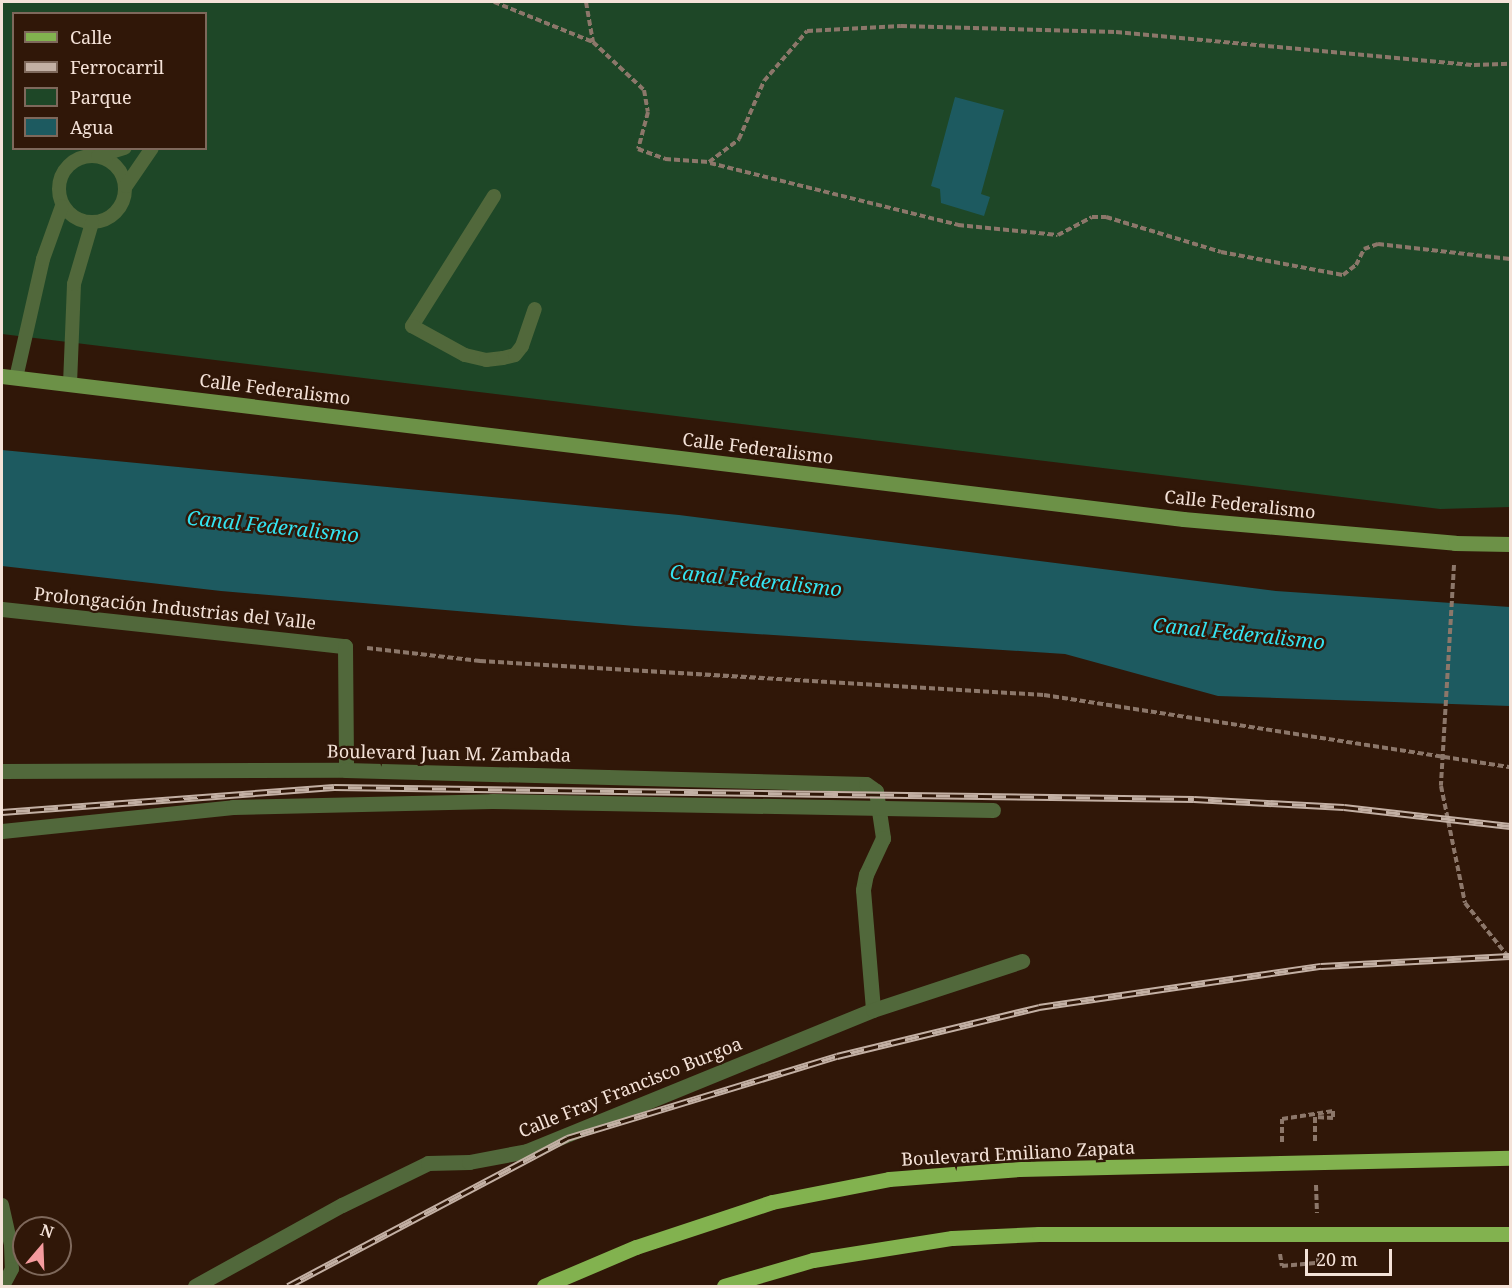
<!DOCTYPE html>
<html>
<head>
<meta charset="utf-8">
<style>
  body { margin:0 }
  #map { position:relative; width:1512px; height:1288px; overflow:hidden; background:#301708; font-family:"Noto Serif",serif }
  div>[style] { position:absolute }
  [style*='--x'] { left:calc(var(--x)*1px); top:calc(var(--y)*1px); width:calc(var(--w)*1px); rotate:calc(var(--a)*1deg) }
  .green>* { inset:0; background:#1e4727 }
  .water>* { inset:0; background:#1d5a60 }
  .path>* { height:4px; margin-top:-2px; transform-origin:0; background:repeating-linear-gradient(90deg,#8c776a 0 6px,transparent 0 9px) }
  .lane>* { height:14px; margin:-7px; padding:0 7px; transform-origin:7px; border-radius:7px; background:#51683b }
  .lane>.ring { margin:-7px; padding:0; box-sizing:content-box; background:none; border:14px solid #51683b; border-radius:50% }
  .street>* { height:15px; margin:-7.5px; padding:0 7.5px; transform-origin:7.5px; border-radius:7.5px; background:#51683b }
  .secondary>* { height:15px; margin:-7.5px; padding:0 7.5px; transform-origin:7.5px; border-radius:7.5px; background:#6c9147 }
  .primary>* { height:15px; margin:-7.5px; padding:0 7.5px; transform-origin:7.5px; border-radius:7.5px; background:#82b24f }
  .rail>* { height:7px; margin-top:-3.5px; transform-origin:0; background:repeating-linear-gradient(90deg,#301708 0 14px,#c3b0a4 0 28px); box-sizing:border-box; border-block:2px solid #c3b0a4 }
  span { translate:-50% -50%; white-space:nowrap; text-align:center; line-height:1.15; -webkit-text-stroke:5px #301708; paint-order:stroke }
  .street-label { font-size:18px; color:#f4e2d8 }
  .water-label { font-size:20px; color:#34e2f0; font-style:italic }
  .frame { position:absolute; inset:0; border:3px solid #f4e2d8; pointer-events:none }
  .legend { position:absolute; left:12px; top:12px; width:195px; height:138px; box-sizing:border-box; background:#301708; border:2px solid #7e685b; margin:0; padding:8px 10px; list-style:none; font-size:18px; color:#f4e2d8 }
  .legend li { display:flex; align-items:center; gap:12px; height:30px }
  .legend b { width:30px; border:2px solid #7e685b }
  .north { position:absolute; left:12px; top:1216px; width:60px; height:60px; box-sizing:border-box; background:#301708; border:2px solid #7e685b; border-radius:50%; rotate:19deg; font-size:16px; font-weight:700; line-height:24px; text-align:center; color:#f4e2d8 }
  .north::after { content:''; display:block; margin:auto; width:21px; height:27px; background:#f59b9e; clip-path:polygon(50% 0,100% 100%,50% 72%,0 100%) }
  .scale { position:absolute; left:1305px; top:1249px; width:87px; height:27px; box-sizing:border-box; border:3px solid #f4e2d8; border-top:0; padding-left:8px; font-size:18px; line-height:21px; white-space:nowrap; color:#f4e2d8; -webkit-text-stroke:4px #301708; paint-order:stroke }
</style>
</head>
<body>
<div id="map">
  <div class="green">
    <i style="clip-path:polygon(evenodd,2px 2px,1510px 2px,1510px 507px,1440px 509px,2px 334px,2px 2px,14px 14px,206px 14px,206px 148px,14px 148px,14px 14px)"></i>
  </div>
  <div class="water">
    <i style="clip-path:polygon(955px 97px,1004px 110px,981px 194px,990px 197px,984px 216px,941px 203px,940px 189px,931px 186px)"></i>
    <i style="clip-path:polygon(2px 450px,679px 515px,1276px 591px,1510px 607px,1510px 706px,1218px 696px,1065px 654px,635px 626px,221px 591px,2px 566px)"></i>
  </div>
  <div class="path">
    <i style="--x:494;--y:2;--w:107;--a:22"></i>
    <i style="--x:586;--y:2;--w:41;--a:80.1"></i>
    <i style="--x:593;--y:42;--w:70;--a:43.3"></i>
    <i style="--x:644;--y:90;--w:22;--a:80"></i>
    <i style="--x:648;--y:112;--w:38;--a:105"></i>
    <i style="--x:638;--y:149;--w:29;--a:20"></i>
    <i style="--x:665;--y:159;--w:44;--a:3.9"></i>
    <i style="--x:709;--y:162;--w:38;--a:-37"></i>
    <i style="--x:739;--y:139;--w:63;--a:-66.7"></i>
    <i style="--x:764;--y:81;--w:66;--a:-49.3"></i>
    <i style="--x:807;--y:31;--w:94;--a:-3"></i>
    <i style="--x:901;--y:26;--w:215;--a:1.6"></i>
    <i style="--x:1116;--y:32;--w:360;--a:5.3"></i>
    <i style="--x:1474;--y:65;--w:36;--a:-2"></i>
    <i style="--x:710;--y:163;--w:256;--a:14"></i>
    <i style="--x:958;--y:225;--w:100;--a:5.7"></i>
    <i style="--x:1058;--y:235;--w:38;--a:-28"></i>
    <i style="--x:1092;--y:217;--w:14;--a:0"></i>
    <i style="--x:1106;--y:217;--w:120;--a:16.9"></i>
    <i style="--x:1221;--y:252;--w:124;--a:10.7"></i>
    <i style="--x:1343;--y:275;--w:16;--a:-38"></i>
    <i style="--x:1356;--y:265;--w:18;--a:-63"></i>
    <i style="--x:1364;--y:249;--w:15;--a:-20"></i>
    <i style="--x:1378;--y:244;--w:133;--a:6.5"></i>
    <i style="--x:1454;--y:565;--w:221;--a:93.4"></i>
    <i style="--x:1441;--y:786;--w:119;--a:78.4"></i>
    <i style="--x:1465;--y:903;--w:72;--a:51.2"></i>
    <i style="--x:367;--y:648;--w:114;--a:6.6"></i>
    <i style="--x:480;--y:661;--w:565;--a:3.45"></i>
    <i style="--x:1044;--y:695;--w:472;--a:8.8"></i>
    <i style="--x:1282;--y:1142;--w:23;--a:-90"></i>
    <i style="--x:1282;--y:1119;--w:52;--a:-8.9"></i>
    <i style="--x:1333;--y:1111;--w:7;--a:90"></i>
    <i style="--x:1333;--y:1118;--w:18;--a:-177"></i>
    <i style="--x:1315;--y:1117;--w:24;--a:90"></i>
    <i style="--x:1316;--y:1185;--w:28;--a:88"></i>
    <i style="--x:1280;--y:1254;--w:12;--a:81"></i>
    <i style="--x:1282;--y:1266;--w:36;--a:-5"></i>
    <i style="--x:1318;--y:1263;--w:9;--a:-90"></i>
  </div>
  <div class="lane">
    <i class="ring" style="left:59px;top:156px;width:52px;height:52px"></i>
    <i style="--x:98;--y:156;--w:28;--a:-17"></i>
    <i style="--x:126;--y:186;--w:46;--a:-55.6"></i>
    <i style="--x:494;--y:196;--w:154;--a:122.2"></i>
    <i style="--x:412;--y:326;--w:60;--a:28.7"></i>
    <i style="--x:465;--y:355;--w:22;--a:13"></i>
    <i style="--x:486;--y:360;--w:17;--a:-7"></i>
    <i style="--x:503;--y:358;--w:12;--a:-14"></i>
    <i style="--x:515;--y:355;--w:11;--a:-52"></i>
    <i style="--x:522;--y:346;--w:39;--a:-71"></i>
    <i style="--x:16;--y:378;--w:122;--a:-77.2"></i>
    <i style="--x:43;--y:259;--w:56;--a:-70.3"></i>
    <i style="--x:70;--y:384;--w:100;--a:-87.7"></i>
    <i style="--x:74;--y:284;--w:64;--a:-73.6"></i>
    <i style="--x:2;--y:1205;--w:41;--a:77.3"></i>
    <i style="--x:11;--y:1245;--w:24;--a:88"></i>
    <i style="--x:12;--y:1269;--w:19;--a:118"></i>
  </div>
  <div class="street">
    <i style="--x:2;--y:609;--w:345;--a:6.2"></i>
    <i style="--x:345;--y:646;--w:124;--a:89.5"></i>
    <i style="--x:2;--y:771;--w:344;--a:-0.2"></i>
    <i style="--x:346;--y:770;--w:520;--a:1.54"></i>
    <i style="--x:866;--y:784;--w:12;--a:35"></i>
    <i style="--x:876;--y:791;--w:48;--a:81.5"></i>
    <i style="--x:883;--y:838;--w:40;--a:115"></i>
    <i style="--x:866;--y:874;--w:16;--a:101"></i>
    <i style="--x:863;--y:890;--w:120;--a:85.2"></i>
    <i style="--x:2;--y:831;--w:232;--a:-5.9"></i>
    <i style="--x:233;--y:807;--w:259;--a:-1.3"></i>
    <i style="--x:492;--y:801;--w:501;--a:1.03"></i>
    <i style="--x:195;--y:1286;--w:168;--a:-28.9"></i>
    <i style="--x:342;--y:1205;--w:96;--a:-26"></i>
    <i style="--x:428;--y:1163;--w:41;--a:-1.4"></i>
    <i style="--x:469;--y:1162;--w:59;--a:-10.7"></i>
    <i style="--x:527;--y:1151;--w:374;--a:-22.2"></i>
    <i style="--x:873;--y:1010;--w:157;--a:-18.2"></i>
  </div>
  <div class="secondary">
    <i style="--x:2;--y:376;--w:1190;--a:6.9"></i>
    <i style="--x:1183;--y:519;--w:273;--a:5"></i>
    <i style="--x:1455;--y:543;--w:55;--a:1"></i>
  </div>
  <div class="primary">
    <i style="--x:544;--y:1286;--w:100;--a:-23"></i>
    <i style="--x:636;--y:1247;--w:143;--a:-18.3"></i>
    <i style="--x:772;--y:1202;--w:119;--a:-11.1"></i>
    <i style="--x:889;--y:1179;--w:130;--a:-4.4"></i>
    <i style="--x:1019;--y:1169;--w:491;--a:-1.3"></i>
    <i style="--x:724;--y:1286;--w:93;--a:-16.3"></i>
    <i style="--x:813;--y:1260;--w:141;--a:-9"></i>
    <i style="--x:952;--y:1238;--w:87;--a:-2.6"></i>
    <i style="--x:1039;--y:1234;--w:471;--a:0"></i>
  </div>
  <div class="rail">
    <i style="--x:2;--y:812;--w:333;--a:-4.3"></i>
    <i style="--x:334;--y:787;--w:860;--a:0.8"></i>
    <i style="--x:1194;--y:799;--w:150;--a:3.1"></i>
    <i style="--x:1344;--y:807;--w:167;--a:6.5"></i>
    <i style="--x:288;--y:1286;--w:316;--a:-27.9"></i>
    <i style="--x:567;--y:1138;--w:282;--a:-16.9"></i>
    <i style="--x:837;--y:1056;--w:208;--a:-13.6"></i>
    <i style="--x:1039;--y:1007;--w:285;--a:-8.3"></i>
    <i style="--x:1321;--y:966;--w:189;--a:-3"></i>
  </div>
  <div class="street-label">
    <span style="left:275px;top:389px;rotate:7deg">Calle Federalismo</span>
    <span style="left:758px;top:448px;rotate:7deg">Calle Federalismo</span>
    <span style="left:1240px;top:504px;rotate:6deg">Calle Federalismo</span>
    <span style="left:175px;top:608px;rotate:6deg">Prolongación Industrias del Valle</span>
    <span style="left:449px;top:753px;rotate:1deg">Boulevard Juan M. Zambada</span>
    <span style="left:630px;top:1087px;rotate:-22deg">Calle Fray Francisco Burgoa</span>
    <span style="left:1018px;top:1153px;rotate:-3deg">Boulevard Emiliano Zapata</span>
  </div>
  <div class="water-label">
    <span style="left:273px;top:526px;rotate:6deg">Canal Federalismo</span>
    <span style="left:756px;top:580px;rotate:6deg">Canal Federalismo</span>
    <span style="left:1239px;top:633px;rotate:6deg">Canal Federalismo</span>
  </div>
  <div class="frame"></div>
  <ul class="legend">
  <li><b style="height:8px;background:#82b24f"></b>Calle</li>
  <li><b style="height:8px;background:#c3b0a4"></b>Ferrocarril</li>
  <li><b style="height:16px;background:#1e4727"></b>Parque</li>
  <li><b style="height:16px;background:#1d5a60"></b>Agua</li>
  </ul>
  <div class="north">N</div>
  <div class="scale">20 m</div>
</div>
</body>
</html>
